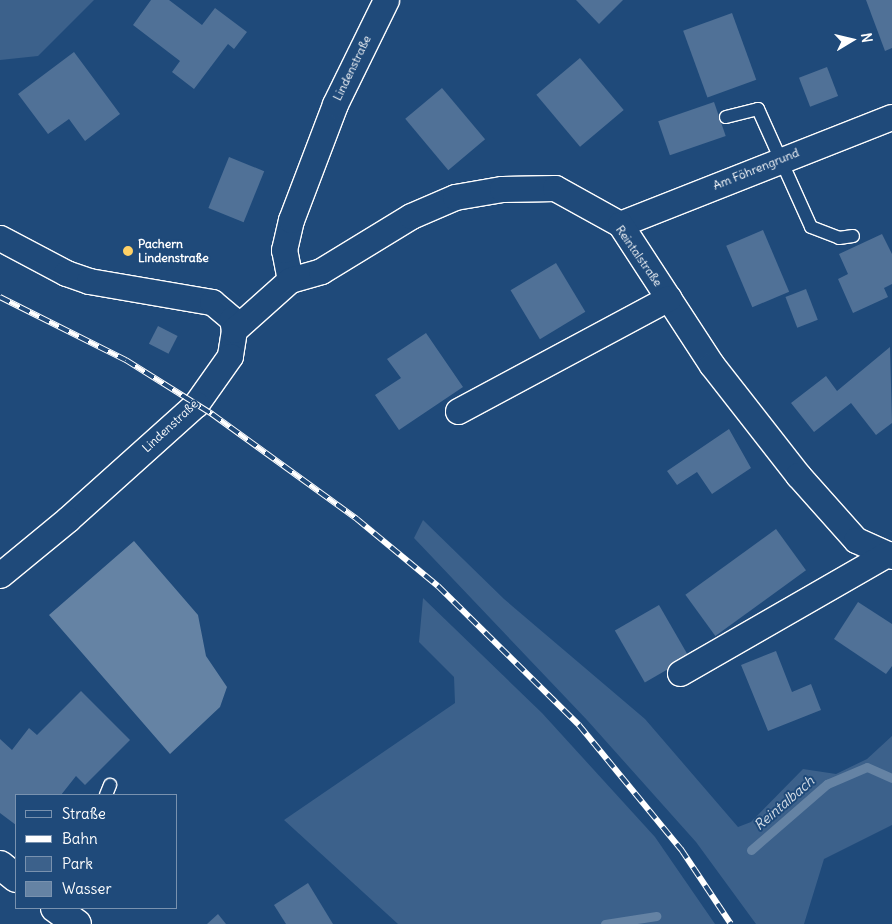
<!DOCTYPE html>
<html>
<head>
<meta charset="utf-8">
<style>
  body { margin:0 }
  #map { position:relative; width:892px; height:924px; overflow:hidden; background:#1f4a7a; font-family:Delius,sans-serif }
  div>[style] { position:absolute }
  [style*='--x'] { left:calc(var(--x)*1px); top:calc(var(--y)*1px); width:calc(var(--w)*1px); rotate:calc(var(--a)*1deg) }
  .green>* { inset:0; background:#3c618b }
  .water>* { inset:0; background:#6583a4 }
  .stream>* { height:9px; margin:-4.5px; padding:0 4.5px; transform-origin:4.5px; border-radius:4.5px; background:#6583a4 }
  .building>* { inset:0; background:#507197; transform-origin:0 0 }
  .roads { filter:drop-shadow(1px 0 #fff) drop-shadow(-1px 0 #fff) drop-shadow(0 1px #fff) drop-shadow(0 -1px #fff) }
  .lane>* { height:12px; margin:-6px; padding:0 6px; transform-origin:6px; border-radius:6px; background:#1f4a7a }
  .street>* { height:25px; margin:-12.5px; padding:0 12.5px; transform-origin:12.5px; border-radius:12.5px; background:#1f4a7a }
  .secondary>* { height:28px; margin:-14px; padding:0 14px; transform-origin:14px; border-radius:14px; background:#1f4a7a }
  .rail>* { height:5.5px; margin-top:-2.75px; transform-origin:0; background:repeating-linear-gradient(90deg,#1f4a7a 0 11px,#fff 0 22px); box-sizing:border-box; border-block:1px solid #fff }
  .dots>* { width:14px; height:14px; translate:-50% -50%; box-sizing:border-box; border:2px solid #1f4a7a; border-radius:50% }
  span { translate:-50% -50%; white-space:nowrap; text-align:center; line-height:1.15; -webkit-text-stroke:4px #1f4a7a; paint-order:stroke }
  .street-label { font-size:12px; color:#fff }
  .poi-label { font-size:12px; color:#fff; font-weight:700 }
  .left { translate:0 -50%; text-align:left }
  .water-label { font-size:14px; color:#d8e0e8; font-style:italic }
  .legend { position:absolute; left:15px; top:794px; width:162px; height:115px; box-sizing:border-box; background:#1f4a7a; border:1px solid #7992af; margin:0; padding:6px 9px; list-style:none; font-size:15px; color:#fff }
  .legend li { display:flex; align-items:center; gap:10px; height:25px }
  .legend b { width:25px; border:1px solid #7992af }
  .north { position:absolute; left:827px; top:15px; width:50px; height:50px; -webkit-text-stroke:4px #1f4a7a; paint-order:stroke; rotate:81deg; font-size:14px; font-weight:700; line-height:20px; text-align:center; color:#fff }
  .north::after { content:''; display:block; margin:auto; width:18px; height:22px; background:#fff; clip-path:polygon(50% 0,100% 100%,50% 72%,0 100%) }
</style>
</head>
<body>
<div id="map">
  <div class="green">
    <i style="clip-path:polygon(0 0,94px 0,38px 56px,0 60px)"></i>
    <i style="clip-path:polygon(423px 520px,504px 599px,645px 719px,738px 827px,751px 822px,803px 769px,836px 774px,867px 759px,892px 736px,892px 825px,824px 859px,804px 924px,756px 924px,696px 842px,587px 720px,414px 538px)"></i>
    <i style="clip-path:polygon(423px 598px,542px 713px,655px 837px,715px 924px,398px 924px,284px 820px,455px 703px,454px 677px,419px 642px)"></i>
  </div>
  <div class="water">
    <i style="clip-path:polygon(134px 541px,198px 615px,206px 656px,227px 687px,220px 707px,170px 754px,49px 615px)"></i>
  </div>
  <div class="stream">
    <i style="--x:751;--y:850;--w:101;--a:-41"></i>
    <i style="--x:827;--y:784;--w:43;--a:-23"></i>
    <i style="--x:867;--y:767;--w:27;--a:24"></i>
    <i style="--x:605;--y:924;--w:52;--a:-8.9"></i>
  </div>
  <div class="building">
    <i style="clip-path:polygon(151px 0,169px 0,202px 25px,215px 8px,247px 32px,234px 49px,228px 44px,194px 89px,172px 72px,180px 61px,133px 25px)"></i>
    <i style="clip-path:polygon(576px 0,623px 0,599px 24px)"></i>
    <i style="clip-path:polygon(866px 0,892px 0,892px 48px,885px 51px)"></i>
    <i style="left:732px;top:13px;width:71px;height:52px;rotate:70deg"></i>
    <i style="clip-path:polygon(74px 52px,120px 114px,85px 141px,69px 119px,48px 134px,18px 94px)"></i>
    <i style="left:580px;top:58px;width:68px;height:57px;rotate:50deg"></i>
    <i style="left:827px;top:67px;width:31px;height:30px;rotate:69deg"></i>
    <i style="left:442px;top:88px;width:67px;height:48px;rotate:50deg"></i>
    <i style="left:714px;top:102px;width:36px;height:59px;rotate:71deg"></i>
    <i style="left:229px;top:157px;width:38px;height:55px;rotate:22deg"></i>
    <i style="left:763px;top:230px;width:67px;height:40px;rotate:67deg"></i>
    <i style="clip-path:polygon(882px 234px,892px 254px,892px 284px,884px 288px,888px 297px,853px 313px,838px 279px,848px 274px,839px 254px)"></i>
    <i style="left:556px;top:263px;width:57px;height:53px;rotate:59deg"></i>
    <i style="left:806px;top:289px;width:33px;height:22px;rotate:69deg"></i>
    <i style="left:158px;top:326px;width:22px;height:20px;rotate:27deg"></i>
    <i style="clip-path:polygon(426px 333px,463px 387px,399px 430px,375px 395px,401px 378px,387px 359px)"></i>
    <i style="clip-path:polygon(890px 347px,892px 423px,876px 435px,851px 403px,814px 432px,791px 403px,826px 376px,837px 391px)"></i>
    <i style="clip-path:polygon(729px 429px,751px 468px,712px 494px,697px 472px,677px 485px,667px 471px)"></i>
    <i style="left:776px;top:529px;width:51px;height:112px;rotate:54deg"></i>
    <i style="clip-path:polygon(858px 602px,892px 624px,892px 666px,886px 674px,834px 639px)"></i>
    <i style="left:659px;top:605px;width:60px;height:51px;rotate:60deg"></i>
    <i style="clip-path:polygon(776px 651px,792px 692px,811px 684px,821px 710px,768px 731px,741px 665px)"></i>
    <i style="clip-path:polygon(81px 691px,130px 740px,85px 785px,76px 776px,61px 795px,16px 795px,16px 825px,0 813px,0 739px,12px 750px,29px 728px,37px 735px)"></i>
    <i style="clip-path:polygon(308px 883px,333px 924px,286px 924px,274px 905px)"></i>
    <i style="clip-path:polygon(218px 914px,226px 924px,207px 924px)"></i>
  </div>
  <div class="roads">
    <div class="lane">
      <i style="--x:726;--y:117;--w:33;--a:-14"></i>
      <i style="--x:758;--y:109;--w:129;--a:65.8"></i>
      <i style="--x:811;--y:227;--w:30;--a:21"></i>
      <i style="--x:839;--y:238;--w:14;--a:-8"></i>
      <i style="--x:106;--y:795;--w:11;--a:-68"></i>
    </div>
    <div class="street">
      <i style="--x:620;--y:224;--w:292;--a:-21.5"></i>
      <i style="--x:0;--y:238;--w:75;--a:27.9"></i>
      <i style="--x:66;--y:273;--w:24;--a:19"></i>
      <i style="--x:89;--y:281;--w:125;--a:9.7"></i>
      <i style="--x:212;--y:302;--w:26;--a:40"></i>
      <i style="--x:232;--y:319;--w:11;--a:80"></i>
      <i style="--x:234;--y:330;--w:26;--a:99"></i>
      <i style="--x:230;--y:356;--w:59;--a:125.3"></i>
      <i style="--x:196;--y:404;--w:172;--a:138.1"></i>
      <i style="--x:68;--y:519;--w:88;--a:140.5"></i>
      <i style="--x:290;--y:280;--w:31;--a:-101"></i>
      <i style="--x:284;--y:250;--w:31;--a:-77"></i>
      <i style="--x:291;--y:220;--w:124;--a:-69.2"></i>
      <i style="--x:335;--y:104;--w:116;--a:-63.9"></i>
      <i style="--x:234;--y:330;--w:75;--a:-41.8"></i>
      <i style="--x:290;--y:280;--w:32;--a:-16"></i>
      <i style="--x:321;--y:271;--w:105;--a:-31.4"></i>
      <i style="--x:411;--y:216;--w:48;--a:-23.4"></i>
      <i style="--x:455;--y:197;--w:48;--a:-9.7"></i>
      <i style="--x:502;--y:189;--w:53;--a:-1.1"></i>
      <i style="--x:555;--y:188;--w:74;--a:29"></i>
      <i style="--x:620;--y:224;--w:168;--a:56.9"></i>
      <i style="--x:712;--y:365;--w:140;--a:52"></i>
      <i style="--x:798;--y:475;--w:87;--a:48.3"></i>
      <i style="--x:856;--y:540;--w:39;--a:24"></i>
      <i style="--x:458;--y:411;--w:239;--a:-28.2"></i>
      <i style="--x:680;--y:673;--w:239;--a:-29.9"></i>
    </div>
    <div class="secondary">
      <i style="--x:0;--y:865;--w:21;--a:39"></i>
      <i style="--x:55;--y:908;--w:27;--a:36"></i>
    </div>
  </div>
  <div class="rail">
    <i style="--x:0;--y:297;--w:141;--a:26.6"></i>
    <i style="--x:126;--y:360;--w:102;--a:32.1"></i>
    <i style="--x:212;--y:414;--w:179;--a:35.9"></i>
    <i style="--x:357;--y:519;--w:105;--a:39.6"></i>
    <i style="--x:438;--y:586;--w:198;--a:44.6"></i>
    <i style="--x:579;--y:725;--w:161;--a:50.6"></i>
    <i style="--x:681;--y:849;--w:90;--a:56.3"></i>
  </div>
  <div class="dots">
    <i style="left:128px;top:251px;background:#ffd166"></i>
  </div>
  <div class="street-label">
    <span style="left:352px;top:68px;rotate:-64deg">Lindenstraße</span>
    <span style="left:756px;top:169px;rotate:-22deg">Am Föhrengrund</span>
    <span style="left:639px;top:256px;rotate:55deg">Reintalstraße</span>
    <span style="left:170px;top:426px;rotate:-43deg">Lindenstraße</span>
  </div>
  <div class="poi-label">
    <span class="left" style="left:138px;top:251px">Pachern<br>Lindenstraße</span>
  </div>
  <div class="water-label">
    <span style="left:784px;top:803px;rotate:-41deg">Reintalbach</span>
  </div>
  <ul class="legend">
  <li><b style="height:6px;background:#1f4a7a"></b>Straße</li>
  <li><b style="height:6px;background:#fff"></b>Bahn</li>
  <li><b style="height:14px;background:#3c618b"></b>Park</li>
  <li><b style="height:14px;background:#6583a4"></b>Wasser</li>
  </ul>
  <div class="north">N</div>
</div>
</body>
</html>
